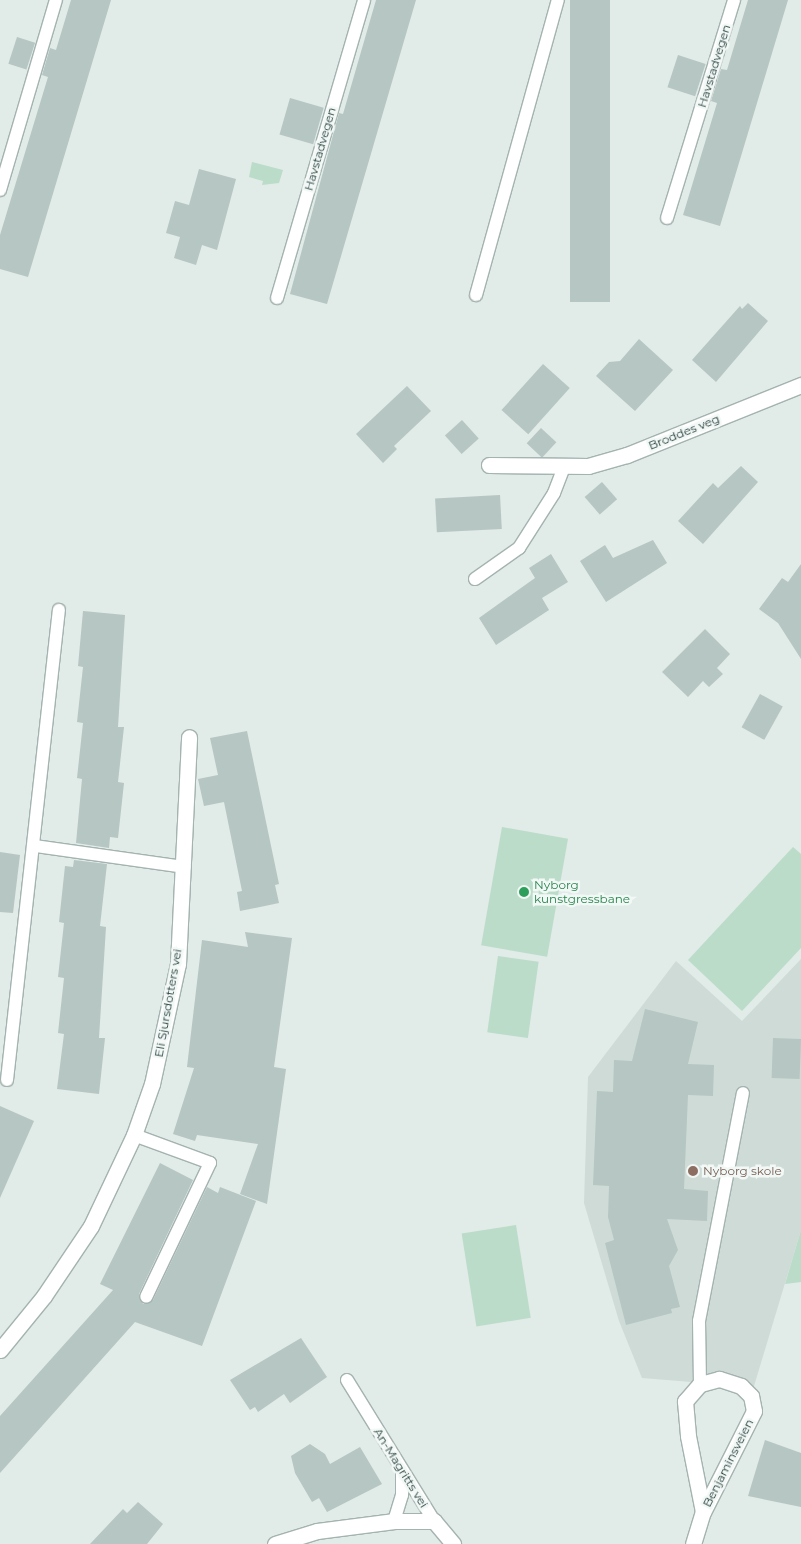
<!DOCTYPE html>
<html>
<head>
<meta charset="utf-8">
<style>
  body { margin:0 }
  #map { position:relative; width:801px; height:1544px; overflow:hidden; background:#e1ebe8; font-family:Montserrat,sans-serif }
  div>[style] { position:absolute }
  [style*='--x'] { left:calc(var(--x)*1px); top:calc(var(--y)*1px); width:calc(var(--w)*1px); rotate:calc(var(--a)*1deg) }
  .built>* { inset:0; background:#cfdbd7 }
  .green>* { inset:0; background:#badcc8; transform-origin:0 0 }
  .building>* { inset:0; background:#b6c6c2; transform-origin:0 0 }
  .roads { filter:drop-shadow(1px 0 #a4b3b0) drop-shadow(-1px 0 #a4b3b0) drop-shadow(0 1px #a4b3b0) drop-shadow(0 -1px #a4b3b0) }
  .lane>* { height:12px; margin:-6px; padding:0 6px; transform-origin:6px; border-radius:6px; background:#fff }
  .street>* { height:15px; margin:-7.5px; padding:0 7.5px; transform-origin:7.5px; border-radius:7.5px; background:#fff }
  .dots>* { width:14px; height:14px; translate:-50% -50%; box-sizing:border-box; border:2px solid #f2f8f6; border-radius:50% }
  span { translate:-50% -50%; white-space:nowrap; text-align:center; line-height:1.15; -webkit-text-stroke:5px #f2f8f6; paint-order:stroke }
  .street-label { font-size:12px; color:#223c38 }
  .leisure-label { font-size:12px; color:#27864d }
  .left { translate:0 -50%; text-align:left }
  .education-label { font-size:12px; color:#785e54 }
</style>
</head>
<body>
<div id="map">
  <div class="built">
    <i style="clip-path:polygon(801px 959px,801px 1230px,751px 1396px,741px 1386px,642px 1378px,619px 1321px,584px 1203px,588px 1077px,676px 961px,742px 1021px)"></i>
  </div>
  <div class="green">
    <i style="clip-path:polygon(252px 162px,283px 170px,279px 183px,262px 185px,263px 181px,249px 177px)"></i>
    <i style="left:502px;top:827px;width:67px;height:120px;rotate:10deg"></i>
    <i style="clip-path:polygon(793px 847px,801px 854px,801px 948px,742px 1011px,688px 960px)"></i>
    <i style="left:498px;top:956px;width:41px;height:77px;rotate:8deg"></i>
    <i style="left:516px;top:1225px;width:94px;height:55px;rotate:81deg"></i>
    <i style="clip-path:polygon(801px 1230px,801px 1282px,785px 1284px)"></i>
  </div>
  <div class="building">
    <i style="clip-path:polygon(71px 0,111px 0,28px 277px,0 269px,0 235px,48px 77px,42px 75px,50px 48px,56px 50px)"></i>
    <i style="clip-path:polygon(376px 0,416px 0,327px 304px,290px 294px,339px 113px,343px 114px)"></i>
    <i style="left:570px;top:0;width:40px;height:302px"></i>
    <i style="clip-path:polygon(748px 0,788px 0,720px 226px,683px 215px,717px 103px,711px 101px,721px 69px,727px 70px)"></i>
    <i style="left:17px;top:37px;width:19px;height:28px;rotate:18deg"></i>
    <i style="left:678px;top:55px;width:29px;height:34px;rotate:18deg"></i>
    <i style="left:290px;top:98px;width:35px;height:38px;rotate:16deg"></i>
    <i style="clip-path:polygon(199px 169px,236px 179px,217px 250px,202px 245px,196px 265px,174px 258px,180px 237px,166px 233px,175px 201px,189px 205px)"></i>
    <i style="clip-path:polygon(748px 303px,768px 321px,716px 382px,692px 360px,740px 306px,742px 309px)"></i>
    <i style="clip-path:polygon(639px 339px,673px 370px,635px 411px,596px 376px,609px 362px,620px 361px)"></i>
    <i style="left:543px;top:364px;width:36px;height:62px;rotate:42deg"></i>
    <i style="clip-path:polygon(407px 386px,431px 411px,394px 446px,397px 449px,383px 463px,356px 434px)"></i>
    <i style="left:462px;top:420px;width:25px;height:23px;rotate:48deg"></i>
    <i style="left:541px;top:428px;width:21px;height:21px;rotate:43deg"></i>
    <i style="clip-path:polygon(741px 466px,758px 482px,703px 544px,678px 521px,713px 483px,718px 488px)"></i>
    <i style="left:602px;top:482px;width:23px;height:23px;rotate:49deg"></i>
    <i style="left:500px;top:495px;width:34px;height:65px;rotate:87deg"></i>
    <i style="clip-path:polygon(653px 540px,667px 563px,606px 602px,580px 561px,605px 545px,613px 558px)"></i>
    <i style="clip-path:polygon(551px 554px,568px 582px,542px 598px,549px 610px,496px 645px,479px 618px,535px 578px,529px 568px)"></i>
    <i style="clip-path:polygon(801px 564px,801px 659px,778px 623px,759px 609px,782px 578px,788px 582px)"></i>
    <i style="clip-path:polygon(83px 611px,125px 615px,118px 727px,124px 727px,118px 782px,124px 783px,118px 838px,110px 837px,109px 848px,76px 843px,82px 779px,77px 778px,83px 723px,77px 722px,83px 667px,78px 666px)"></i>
    <i style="clip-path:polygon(705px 629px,730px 654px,717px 668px,723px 674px,709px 687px,703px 681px,688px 697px,662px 672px)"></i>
    <i style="left:760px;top:694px;width:26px;height:38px;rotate:29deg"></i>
    <i style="clip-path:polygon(247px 731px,279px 884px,275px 885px,279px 903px,240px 911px,237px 892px,242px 891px,224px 802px,204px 806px,198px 779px,218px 775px,210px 738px)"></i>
    <i style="clip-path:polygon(0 852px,20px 855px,13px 913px,0 912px)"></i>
    <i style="clip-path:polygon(74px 860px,107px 864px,100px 926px,106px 927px,99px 1038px,105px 1038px,99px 1094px,57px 1089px,64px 1034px,58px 1033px,64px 978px,58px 977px,64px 923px,59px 922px,65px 866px,73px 867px)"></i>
    <i style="clip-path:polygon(245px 932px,292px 938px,274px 1067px,286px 1069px,267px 1204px,240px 1194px,258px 1144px,197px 1135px,195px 1141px,173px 1134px,194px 1068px,187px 1067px,202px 940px,248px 947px)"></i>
    <i style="clip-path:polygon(645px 1009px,698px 1022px,688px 1064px,714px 1065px,713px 1096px,688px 1095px,684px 1189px,708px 1191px,707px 1221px,667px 1219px,678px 1250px,669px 1266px,680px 1307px,671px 1309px,672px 1313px,626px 1325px,605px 1243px,614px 1240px,608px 1217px,609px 1186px,593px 1185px,597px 1091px,613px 1092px,614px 1060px,632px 1061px)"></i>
    <i style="left:773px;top:1038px;width:28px;height:40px;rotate:2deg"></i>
    <i style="clip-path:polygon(0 1106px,34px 1121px,0 1198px)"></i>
    <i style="clip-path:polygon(160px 1163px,193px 1180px,139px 1294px,143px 1304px,153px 1300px,207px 1187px,218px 1193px,220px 1187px,256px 1201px,202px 1346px,135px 1322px,0 1473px,0 1416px,113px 1290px,100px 1284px)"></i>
    <i style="clip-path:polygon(301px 1338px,327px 1377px,290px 1403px,284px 1394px,258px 1412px,255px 1407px,250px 1410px,230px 1380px)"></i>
    <i style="clip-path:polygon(765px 1440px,801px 1453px,801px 1507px,748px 1496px)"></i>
    <i style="clip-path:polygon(310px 1444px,325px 1454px,330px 1464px,360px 1447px,382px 1484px,327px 1512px,319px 1498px,312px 1502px,295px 1473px,291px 1456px)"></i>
    <i style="clip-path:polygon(138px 1502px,163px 1524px,147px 1544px,90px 1544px,123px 1509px,127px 1513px)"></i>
  </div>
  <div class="roads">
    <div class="lane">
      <i style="--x:0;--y:190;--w:198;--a:-73.6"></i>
      <i style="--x:667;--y:218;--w:228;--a:-72.9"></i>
      <i style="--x:476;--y:295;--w:306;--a:-74.5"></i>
      <i style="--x:277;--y:298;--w:310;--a:-73.7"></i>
      <i style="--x:475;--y:579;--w:54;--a:-35.2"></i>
      <i style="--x:519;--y:548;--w:65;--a:-57.5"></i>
      <i style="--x:554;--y:493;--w:26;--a:-69"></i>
      <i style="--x:35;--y:846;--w:151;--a:8"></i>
      <i style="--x:7;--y:1080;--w:473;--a:-83.7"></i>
      <i style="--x:134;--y:1135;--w:81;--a:20.2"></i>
      <i style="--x:210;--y:1163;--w:148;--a:115.5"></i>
      <i style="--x:347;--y:1380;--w:166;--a:58.3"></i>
      <i style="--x:700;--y:1384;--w:63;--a:-90.9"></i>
      <i style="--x:699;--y:1321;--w:232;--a:-79.1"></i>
      <i style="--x:394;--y:1521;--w:27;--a:-73"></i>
      <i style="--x:402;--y:1495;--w:22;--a:-90"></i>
    </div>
    <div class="street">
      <i style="--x:489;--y:465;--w:99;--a:0.6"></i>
      <i style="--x:588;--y:466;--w:41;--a:-15.8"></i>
      <i style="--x:627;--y:455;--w:188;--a:-21.9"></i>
      <i style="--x:0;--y:1350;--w:70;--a:-50.8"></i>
      <i style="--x:44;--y:1296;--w:84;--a:-56.1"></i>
      <i style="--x:91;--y:1226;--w:101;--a:-64.7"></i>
      <i style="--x:134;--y:1135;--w:54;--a:-70.6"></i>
      <i style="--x:152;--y:1084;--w:123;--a:-77.8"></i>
      <i style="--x:178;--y:964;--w:227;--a:-87.2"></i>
      <i style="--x:275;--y:1544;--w:44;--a:-17.2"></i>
      <i style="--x:317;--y:1531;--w:78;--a:-7.4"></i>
      <i style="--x:394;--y:1521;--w:40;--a:0"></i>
      <i style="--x:434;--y:1521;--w:30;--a:50"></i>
      <i style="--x:693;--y:1544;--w:34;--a:-73"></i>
      <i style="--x:703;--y:1512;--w:113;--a:-63.2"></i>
      <i style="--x:754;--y:1411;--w:15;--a:-101"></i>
      <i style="--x:751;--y:1396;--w:14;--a:-135"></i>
      <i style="--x:741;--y:1386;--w:23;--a:-162"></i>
      <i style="--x:719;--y:1379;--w:20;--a:165"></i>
      <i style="--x:700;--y:1384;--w:23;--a:131"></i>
      <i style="--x:685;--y:1401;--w:35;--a:85"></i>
      <i style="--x:688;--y:1436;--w:77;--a:78.8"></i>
    </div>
  </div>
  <div class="dots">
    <i style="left:524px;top:892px;background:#2e9e5b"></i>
    <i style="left:693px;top:1171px;background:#8d6e63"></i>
  </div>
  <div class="street-label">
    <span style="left:714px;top:66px;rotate:-73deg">Havstadvegen</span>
    <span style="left:320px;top:149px;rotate:-74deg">Havstadvegen</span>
    <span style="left:684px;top:432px;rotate:-22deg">Broddes veg</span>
    <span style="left:168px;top:1003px;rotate:-80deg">Eli Sjursdotters vei</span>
    <span style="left:728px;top:1463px;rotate:-63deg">Benjaminsveien</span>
    <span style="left:401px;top:1468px;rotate:58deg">An-Magritts vei</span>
  </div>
  <div class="leisure-label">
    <span class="left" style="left:534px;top:892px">Nyborg<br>kunstgressbane</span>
  </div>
  <div class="education-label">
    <span class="left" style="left:703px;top:1171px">Nyborg skole</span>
  </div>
</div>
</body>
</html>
